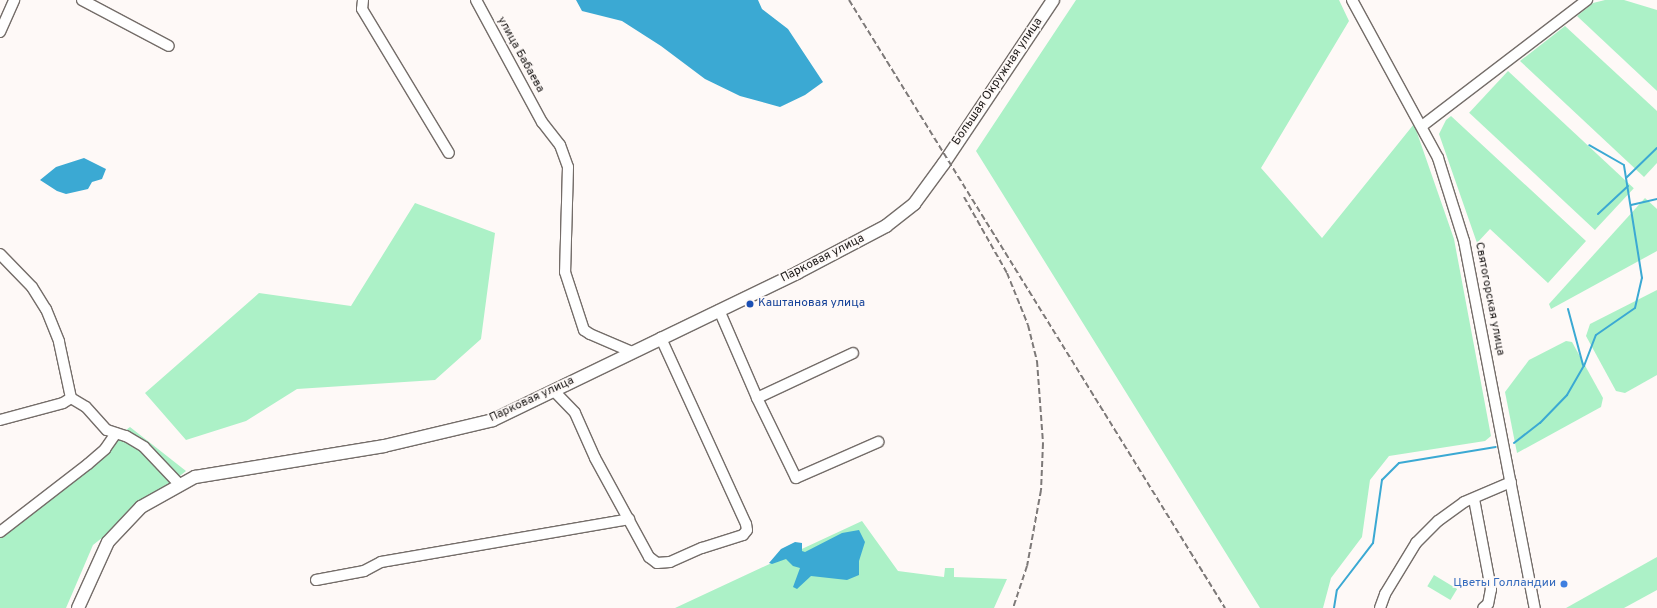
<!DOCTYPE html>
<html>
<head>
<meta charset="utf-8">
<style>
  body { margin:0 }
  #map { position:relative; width:1657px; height:608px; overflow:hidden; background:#fef9f7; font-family:Overpass,sans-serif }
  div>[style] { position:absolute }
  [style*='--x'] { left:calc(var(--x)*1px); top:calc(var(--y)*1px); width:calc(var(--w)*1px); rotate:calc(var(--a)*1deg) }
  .green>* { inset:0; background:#acf1c7; transform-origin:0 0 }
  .water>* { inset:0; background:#3ba9d3 }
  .stream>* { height:2px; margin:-1px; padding:0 1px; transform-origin:1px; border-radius:1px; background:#3ba9d3 }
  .roads { filter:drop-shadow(1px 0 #746d69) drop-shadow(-1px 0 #746d69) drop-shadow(0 1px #746d69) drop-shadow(0 -1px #746d69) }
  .minor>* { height:10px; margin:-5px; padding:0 5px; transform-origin:5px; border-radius:5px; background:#fff }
  .major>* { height:12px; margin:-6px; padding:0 6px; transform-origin:6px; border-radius:6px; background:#fff }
  .rail>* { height:2px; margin-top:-1px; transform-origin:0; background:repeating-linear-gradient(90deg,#7d7978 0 6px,transparent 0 9px) }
  .dots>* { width:11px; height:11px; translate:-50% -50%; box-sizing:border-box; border:2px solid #fef9f7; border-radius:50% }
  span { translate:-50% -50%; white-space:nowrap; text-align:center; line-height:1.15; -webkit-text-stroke:3.5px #fef9f7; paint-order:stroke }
  .street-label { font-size:12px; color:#1d1a19 }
  .transit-label { font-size:12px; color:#164399 }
  .left { translate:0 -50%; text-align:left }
  .shop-label { font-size:12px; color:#366cbe }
  .right { translate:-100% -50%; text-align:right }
</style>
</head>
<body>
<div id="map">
  <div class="green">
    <i style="clip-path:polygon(1076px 0,1339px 0,1349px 21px,1261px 168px,1322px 238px,1414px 124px,1454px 239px,1491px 436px,1485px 441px,1389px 456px,1370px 480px,1362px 537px,1331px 578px,1323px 608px,1260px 608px,976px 151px)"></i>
    <i style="clip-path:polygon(1605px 0,1624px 0,1657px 10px,1657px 91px,1577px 16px,1593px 3px)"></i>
    <i style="clip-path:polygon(1565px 26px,1657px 111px,1657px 163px,1644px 177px,1520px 61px)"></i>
    <i style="left:1508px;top:71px;width:172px;height:57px;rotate:43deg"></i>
    <i style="clip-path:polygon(1451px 116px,1586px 241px,1548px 283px,1490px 229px,1477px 243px,1439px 134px,1446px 120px)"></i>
    <i style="clip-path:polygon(1645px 198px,1657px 209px,1657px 251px,1551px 309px,1549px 304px)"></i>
    <i style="clip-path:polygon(415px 203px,495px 233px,481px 339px,435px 380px,297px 389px,246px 421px,186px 440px,145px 393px,259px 293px,351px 306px)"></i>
    <i style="clip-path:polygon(1657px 290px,1657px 375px,1625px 393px,1616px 391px,1586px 336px,1590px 324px)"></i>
    <i style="clip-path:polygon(1566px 341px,1572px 342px,1603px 398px,1601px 407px,1517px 453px,1505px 392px,1529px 360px)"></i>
    <i style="clip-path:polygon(130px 427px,186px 471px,93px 545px,66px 608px,0 608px,0 526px)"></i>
    <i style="clip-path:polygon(862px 521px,898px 571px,944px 577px,945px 568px,954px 568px,954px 577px,1007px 579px,994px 608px,675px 608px)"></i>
    <i style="clip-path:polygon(1657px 557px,1657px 590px,1624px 608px,1566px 608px)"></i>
    <i style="left:1434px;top:575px;width:27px;height:13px;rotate:31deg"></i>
  </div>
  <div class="water">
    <i style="clip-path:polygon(576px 0,758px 0,762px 9px,788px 29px,823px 82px,805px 95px,780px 107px,740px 96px,705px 79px,661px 46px,622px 21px,582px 11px)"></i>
    <i style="clip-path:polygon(84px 158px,106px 169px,102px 179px,92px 182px,88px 189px,66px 194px,57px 191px,40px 180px,56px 167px)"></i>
    <i style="clip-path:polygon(859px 530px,865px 542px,859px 561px,859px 575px,847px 580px,811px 576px,797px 589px,793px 587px,800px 568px,793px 566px,786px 559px,772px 564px,769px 563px,781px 549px,795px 542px,802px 543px,802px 551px,805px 552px,842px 533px)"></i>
  </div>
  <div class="stream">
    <i style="--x:1626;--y:178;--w:43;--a:-44.1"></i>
    <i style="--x:1631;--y:205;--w:27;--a:-13"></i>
    <i style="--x:1598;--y:214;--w:41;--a:-43"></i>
    <i style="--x:1568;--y:309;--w:58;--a:75"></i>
    <i style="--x:1514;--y:443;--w:33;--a:-38"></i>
    <i style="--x:1540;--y:423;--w:39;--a:-46"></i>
    <i style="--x:1567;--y:395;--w:34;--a:-60"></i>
    <i style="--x:1584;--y:366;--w:33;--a:-69"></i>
    <i style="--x:1596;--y:335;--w:47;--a:-34.7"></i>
    <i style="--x:1635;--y:308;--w:31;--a:-77"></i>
    <i style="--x:1642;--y:278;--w:114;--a:-99.1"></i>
    <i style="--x:1624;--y:165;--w:40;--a:-150.3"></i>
    <i style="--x:1334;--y:608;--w:18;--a:-81"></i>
    <i style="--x:1337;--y:590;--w:59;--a:-52.5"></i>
    <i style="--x:1373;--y:543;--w:64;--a:-81.9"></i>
    <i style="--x:1382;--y:480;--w:24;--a:-45"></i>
    <i style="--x:1399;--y:463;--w:98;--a:-9.4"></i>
  </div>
  <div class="roads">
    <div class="minor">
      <i style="--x:82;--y:0;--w:98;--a:27.9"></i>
      <i style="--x:363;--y:0;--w:9;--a:96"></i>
      <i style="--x:362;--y:9;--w:168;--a:58.9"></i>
      <i style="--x:476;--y:0;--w:139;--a:61.6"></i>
      <i style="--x:542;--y:122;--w:29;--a:52"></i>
      <i style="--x:560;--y:145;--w:23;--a:70"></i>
      <i style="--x:568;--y:167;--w:105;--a:91.6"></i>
      <i style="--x:565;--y:272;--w:61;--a:71.9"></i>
      <i style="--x:584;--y:330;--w:7;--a:34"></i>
      <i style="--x:590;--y:334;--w:46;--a:23.2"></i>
      <i style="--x:1352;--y:0;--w:180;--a:61.4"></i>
      <i style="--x:1438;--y:158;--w:87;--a:72.6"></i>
      <i style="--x:1464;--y:241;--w:374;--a:79.1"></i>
      <i style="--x:0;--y:32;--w:35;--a:-66"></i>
      <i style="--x:1422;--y:126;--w:208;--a:-37.4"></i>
      <i style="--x:0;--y:254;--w:46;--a:45.9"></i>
      <i style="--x:32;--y:287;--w:26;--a:58"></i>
      <i style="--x:46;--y:309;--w:35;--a:68"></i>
      <i style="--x:59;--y:342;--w:57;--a:77.9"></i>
      <i style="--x:719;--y:310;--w:96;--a:66.6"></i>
      <i style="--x:757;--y:398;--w:89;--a:64"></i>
      <i style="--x:796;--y:478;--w:90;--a:-23.7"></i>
      <i style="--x:554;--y:391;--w:30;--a:46"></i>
      <i style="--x:575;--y:413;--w:49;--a:66"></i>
      <i style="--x:595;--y:458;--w:113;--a:61.4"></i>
      <i style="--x:649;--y:557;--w:10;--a:37"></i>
      <i style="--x:657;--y:563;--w:13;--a:-4"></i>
      <i style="--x:670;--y:562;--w:35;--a:-24"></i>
      <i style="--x:702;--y:548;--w:43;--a:-17.6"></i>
      <i style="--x:743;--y:535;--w:6;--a:-51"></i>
      <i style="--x:747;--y:530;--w:6;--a:-99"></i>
      <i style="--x:746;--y:524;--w:205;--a:-114.6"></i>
      <i style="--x:71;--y:398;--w:17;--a:31"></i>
      <i style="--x:86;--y:407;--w:31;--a:48"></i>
      <i style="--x:107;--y:430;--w:20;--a:18"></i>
      <i style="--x:126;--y:436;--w:21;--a:31"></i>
      <i style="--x:144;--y:447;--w:52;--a:46.5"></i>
      <i style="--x:757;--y:398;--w:106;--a:-25.1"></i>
      <i style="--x:0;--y:420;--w:65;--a:-15.1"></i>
      <i style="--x:63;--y:403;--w:9;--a:-32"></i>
      <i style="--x:1474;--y:499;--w:92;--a:79.3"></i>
      <i style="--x:1491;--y:589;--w:15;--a:101"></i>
      <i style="--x:1488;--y:604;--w:6;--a:141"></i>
      <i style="--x:0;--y:532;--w:111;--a:-37.7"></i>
      <i style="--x:88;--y:464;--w:23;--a:-41"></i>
      <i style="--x:105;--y:449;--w:19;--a:-55"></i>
      <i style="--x:316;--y:580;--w:49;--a:-10.6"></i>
      <i style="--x:364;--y:571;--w:19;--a:-28"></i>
      <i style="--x:381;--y:562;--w:252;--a:-9.8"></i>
      <i style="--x:1380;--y:608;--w:15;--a:-70"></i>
      <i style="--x:1385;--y:594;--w:60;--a:-58.7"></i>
      <i style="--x:1416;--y:543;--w:31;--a:-45"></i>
      <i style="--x:1438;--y:521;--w:32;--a:-36"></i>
      <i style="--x:1464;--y:502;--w:51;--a:-23.1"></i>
    </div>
    <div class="major">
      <i style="--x:78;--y:608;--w:72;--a:-65.6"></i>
      <i style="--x:108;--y:542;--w:48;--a:-46.7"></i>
      <i style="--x:141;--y:507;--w:62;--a:-29.1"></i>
      <i style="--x:195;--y:477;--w:192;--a:-9.3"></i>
      <i style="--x:384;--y:446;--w:112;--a:-13.4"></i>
      <i style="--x:493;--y:420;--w:338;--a:-25.8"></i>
      <i style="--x:797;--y:273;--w:101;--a:-27.8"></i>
      <i style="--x:886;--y:226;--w:36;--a:-38"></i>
      <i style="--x:914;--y:204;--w:51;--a:-53.8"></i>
      <i style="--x:944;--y:163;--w:196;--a:-56.2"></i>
    </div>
  </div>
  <div class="rail">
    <i style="--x:849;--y:0;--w:715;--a:58.27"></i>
    <i style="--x:964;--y:197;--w:87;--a:60.5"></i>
    <i style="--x:1007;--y:273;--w:56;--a:68"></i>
    <i style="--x:1028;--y:325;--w:37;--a:76"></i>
    <i style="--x:1037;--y:361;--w:82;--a:85.8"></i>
    <i style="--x:1043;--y:443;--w:47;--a:92.4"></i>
    <i style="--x:1041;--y:490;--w:77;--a:100.4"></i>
    <i style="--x:1027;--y:566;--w:44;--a:108.4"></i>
  </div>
  <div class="dots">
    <i style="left:750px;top:304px;background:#1a4fb4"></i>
    <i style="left:1564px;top:584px;background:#3f7fe0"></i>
  </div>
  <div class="street-label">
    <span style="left:520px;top:55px;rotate:61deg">улица Бабаева</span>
    <span style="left:998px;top:82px;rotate:-56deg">Большая Окружная улица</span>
    <span style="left:823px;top:259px;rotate:-27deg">Парковая улица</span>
    <span style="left:1489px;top:299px;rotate:79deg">Святогорская улица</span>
    <span style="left:532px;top:400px;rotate:-25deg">Парковая улица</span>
  </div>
  <div class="transit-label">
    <span class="left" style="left:758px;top:304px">Каштановая улица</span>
  </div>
  <div class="shop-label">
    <span class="right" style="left:1556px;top:584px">Цветы Голландии</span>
  </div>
</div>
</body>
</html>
